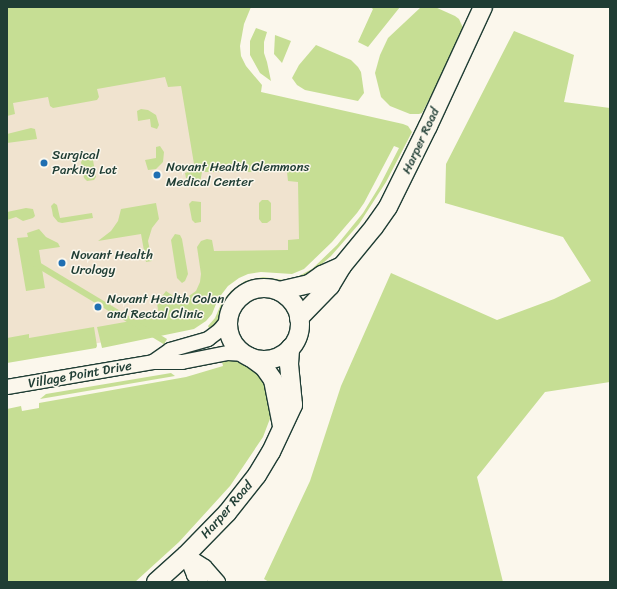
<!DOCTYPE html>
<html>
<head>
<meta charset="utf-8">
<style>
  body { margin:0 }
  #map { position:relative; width:617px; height:589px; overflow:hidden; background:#fbf7ec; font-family:Sriracha,sans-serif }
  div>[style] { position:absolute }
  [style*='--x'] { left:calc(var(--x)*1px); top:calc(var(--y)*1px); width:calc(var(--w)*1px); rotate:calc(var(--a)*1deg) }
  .built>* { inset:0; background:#f0e3cf }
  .green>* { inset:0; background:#c6de94; transform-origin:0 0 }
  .roads { filter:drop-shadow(1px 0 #1f3d34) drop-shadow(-1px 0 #1f3d34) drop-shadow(0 1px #1f3d34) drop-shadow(0 -1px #1f3d34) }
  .minor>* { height:14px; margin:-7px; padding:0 7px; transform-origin:7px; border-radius:7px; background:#fbf7ec }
  .major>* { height:18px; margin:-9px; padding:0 9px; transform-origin:9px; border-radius:9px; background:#fbf7ec }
  .major>.ring { margin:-9px; padding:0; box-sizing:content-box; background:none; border:18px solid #fbf7ec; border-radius:50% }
  .dots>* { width:11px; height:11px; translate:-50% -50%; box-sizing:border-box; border:2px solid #fbf7ec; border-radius:50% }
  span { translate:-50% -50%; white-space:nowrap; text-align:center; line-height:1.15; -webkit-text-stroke:3px #fbf7ec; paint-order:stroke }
  .street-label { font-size:13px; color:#1f3d34 }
  .poi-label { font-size:13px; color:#1f3d34 }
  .left { translate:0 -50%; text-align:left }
  .frame { position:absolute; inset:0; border:8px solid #1f3d34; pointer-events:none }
</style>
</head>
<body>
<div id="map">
  <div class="built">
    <i style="clip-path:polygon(7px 7px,149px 57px,302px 165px,315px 232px,287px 256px,244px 273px,221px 289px,195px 326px,7px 359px)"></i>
  </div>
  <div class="green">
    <i style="clip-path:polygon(7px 7px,251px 7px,244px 24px,240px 46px,241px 56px,246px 66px,262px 85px,261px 92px,403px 124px,408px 126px,412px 132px,386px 182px,359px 224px,331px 256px,307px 277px,283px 283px,266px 280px,248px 283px,234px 292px,226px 303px,216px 324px,209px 328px,208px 326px,215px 318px,222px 302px,231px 291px,245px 281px,263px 277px,284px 280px,293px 279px,312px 269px,337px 245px,363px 213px,379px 187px,399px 148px,394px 146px,364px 203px,357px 213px,332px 242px,304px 269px,292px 274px,261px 272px,248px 274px,239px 278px,228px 286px,218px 299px,212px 314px,206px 321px,194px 329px,102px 348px,97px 327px,159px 316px,157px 303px,166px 291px,173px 296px,180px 298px,189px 296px,196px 291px,200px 282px,201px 274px,197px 247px,201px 241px,207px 239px,212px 240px,214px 251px,288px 250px,288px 240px,299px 239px,298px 182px,288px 181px,287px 172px,202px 172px,200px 183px,190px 182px,186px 178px,185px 173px,195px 170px,181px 86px,168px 87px,165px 77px,97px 89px,99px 97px,97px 100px,53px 108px,50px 106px,48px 97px,13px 103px,15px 114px,7px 116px)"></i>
    <i style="clip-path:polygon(370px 7px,400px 7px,368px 47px,358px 42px,373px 9px)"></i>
    <i style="clip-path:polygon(421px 7px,435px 7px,455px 16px,459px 19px,463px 28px,436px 86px,422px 113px,419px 114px,410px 114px,390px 106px,381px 97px,375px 73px,380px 55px,388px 38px)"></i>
    <i style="clip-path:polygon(256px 28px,267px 32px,264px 42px,264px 53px,267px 62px,271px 81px,260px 73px,250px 55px,250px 41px)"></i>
    <i style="clip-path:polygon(514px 31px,574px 55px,564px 102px,610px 108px,610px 382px,545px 392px,477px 477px,503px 582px,269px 582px,264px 579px,310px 481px,341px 386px,391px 273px,497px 320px,554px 299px,591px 281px,563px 237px,445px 203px,446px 164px)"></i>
    <i style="clip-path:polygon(275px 35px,291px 41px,282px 63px,274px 54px)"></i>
    <i style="clip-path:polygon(316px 45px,351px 60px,358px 67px,361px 72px,364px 93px,358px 101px,305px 90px,297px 85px,292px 78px,299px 65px)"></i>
    <i style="clip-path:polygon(141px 109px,148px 110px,156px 115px,159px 125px,157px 129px,151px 127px,150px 119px,138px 121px,137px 111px)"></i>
    <i style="clip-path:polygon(31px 128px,35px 129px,37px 139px,7px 143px,7px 134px)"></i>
    <i style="clip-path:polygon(160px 146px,164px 152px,163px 162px,156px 169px,148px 170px,145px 160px,156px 158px,156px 147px)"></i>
    <i style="clip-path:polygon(91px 158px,93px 160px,96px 177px,94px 180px,87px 181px,84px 178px,81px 162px,83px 159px)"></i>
    <i style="clip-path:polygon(262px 200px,268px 200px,271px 203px,271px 220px,267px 223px,262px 223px,259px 219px,259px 203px)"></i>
    <i style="clip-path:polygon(192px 201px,201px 202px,201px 222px,195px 223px,192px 220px,189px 204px)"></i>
    <i style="clip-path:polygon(54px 203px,57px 205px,60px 218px,92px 213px,93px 218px,62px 223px,58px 222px,53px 216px,52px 210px,51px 206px)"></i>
    <i style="clip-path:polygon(156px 203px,159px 219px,152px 228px,148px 241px,152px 261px,146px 262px,141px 234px,98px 241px,111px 231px,118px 221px,121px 209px)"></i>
    <i style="clip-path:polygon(26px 208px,33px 209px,35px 216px,33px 218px,23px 221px,16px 217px,7px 220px,7px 212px)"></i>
    <i style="clip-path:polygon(39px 229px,46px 237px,58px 243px,60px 247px,39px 250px,45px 288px,26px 291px,17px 238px,28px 237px,27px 233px)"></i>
    <i style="clip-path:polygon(175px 234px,180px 235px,182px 239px,188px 274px,185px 281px,182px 283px,177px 278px,171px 240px)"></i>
    <i style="clip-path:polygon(94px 327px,97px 346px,96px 348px,7px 363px,7px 338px,29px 334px,29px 338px)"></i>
    <i style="left:167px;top:339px;width:6px;height:162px;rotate:121deg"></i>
    <i style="clip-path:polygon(221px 358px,245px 360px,267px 379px,271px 416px,263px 437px,230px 486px,179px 542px,135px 582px,7px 582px,7px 409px,21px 406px,22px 411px,39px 408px,39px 403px,186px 377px,223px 366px)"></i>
    <i style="clip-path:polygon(171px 373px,175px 376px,40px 399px,46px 394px)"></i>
  </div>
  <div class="roads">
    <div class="minor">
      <i style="--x:153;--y:362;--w:21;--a:-35"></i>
      <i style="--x:170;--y:350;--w:40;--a:-16"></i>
      <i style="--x:208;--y:339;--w:15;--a:-37"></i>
      <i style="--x:220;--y:330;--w:13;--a:-51"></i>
      <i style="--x:7;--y:387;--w:148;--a:-9.7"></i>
      <i style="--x:153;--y:362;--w:29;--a:0"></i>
      <i style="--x:182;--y:362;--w:47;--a:-11.1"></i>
      <i style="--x:228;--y:353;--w:17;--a:3"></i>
      <i style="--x:186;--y:555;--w:22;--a:32"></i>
      <i style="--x:205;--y:567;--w:20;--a:49"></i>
      <i style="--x:186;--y:555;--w:22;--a:68"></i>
      <i style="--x:194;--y:575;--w:10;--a:45"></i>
    </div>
    <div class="major">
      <i class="ring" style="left:228px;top:288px;width:54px;height:54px"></i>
      <i style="--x:279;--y:291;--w:31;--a:-13"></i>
      <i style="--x:309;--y:284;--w:16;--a:-35"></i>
      <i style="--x:322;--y:275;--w:22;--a:-24"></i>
      <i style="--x:299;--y:318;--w:45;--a:-45.9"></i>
      <i style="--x:330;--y:286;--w:23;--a:-59"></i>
      <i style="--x:342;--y:266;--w:50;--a:-50.6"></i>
      <i style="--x:374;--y:227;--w:24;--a:-55"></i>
      <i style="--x:388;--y:207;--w:90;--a:-63.7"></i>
      <i style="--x:428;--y:126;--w:131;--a:-65.2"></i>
      <i style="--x:250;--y:357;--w:17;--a:36"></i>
      <i style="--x:264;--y:367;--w:16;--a:55"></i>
      <i style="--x:273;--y:380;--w:47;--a:78.9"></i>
      <i style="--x:156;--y:582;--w:40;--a:-42"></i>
      <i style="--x:186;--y:555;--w:59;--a:-45.7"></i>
      <i style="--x:227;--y:513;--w:48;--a:-51.7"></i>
      <i style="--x:257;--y:475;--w:27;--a:-59"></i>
      <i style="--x:271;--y:452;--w:52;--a:-64.9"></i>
      <i style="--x:293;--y:405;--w:41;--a:-95.6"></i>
      <i style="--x:289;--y:364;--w:16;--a:-86"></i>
    </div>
  </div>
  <div class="dots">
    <i style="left:44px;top:163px;background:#1f6fb2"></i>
    <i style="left:157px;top:175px;background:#1f6fb2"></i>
    <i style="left:62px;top:263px;background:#1f6fb2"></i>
    <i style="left:98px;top:307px;background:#1f6fb2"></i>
  </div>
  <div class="street-label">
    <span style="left:421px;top:141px;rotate:-65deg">Harper Road</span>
    <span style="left:80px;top:375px;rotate:-10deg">Village Point Drive</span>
    <span style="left:227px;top:510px;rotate:-49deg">Harper Road</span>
  </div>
  <div class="poi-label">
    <span class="left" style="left:52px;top:163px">Surgical<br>Parking Lot</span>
    <span class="left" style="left:166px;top:175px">Novant Health Clemmons<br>Medical Center</span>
    <span class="left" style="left:71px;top:263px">Novant Health<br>Urology</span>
    <span class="left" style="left:107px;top:307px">Novant Health Colon<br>and Rectal Clinic</span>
  </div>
  <div class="frame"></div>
</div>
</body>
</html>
